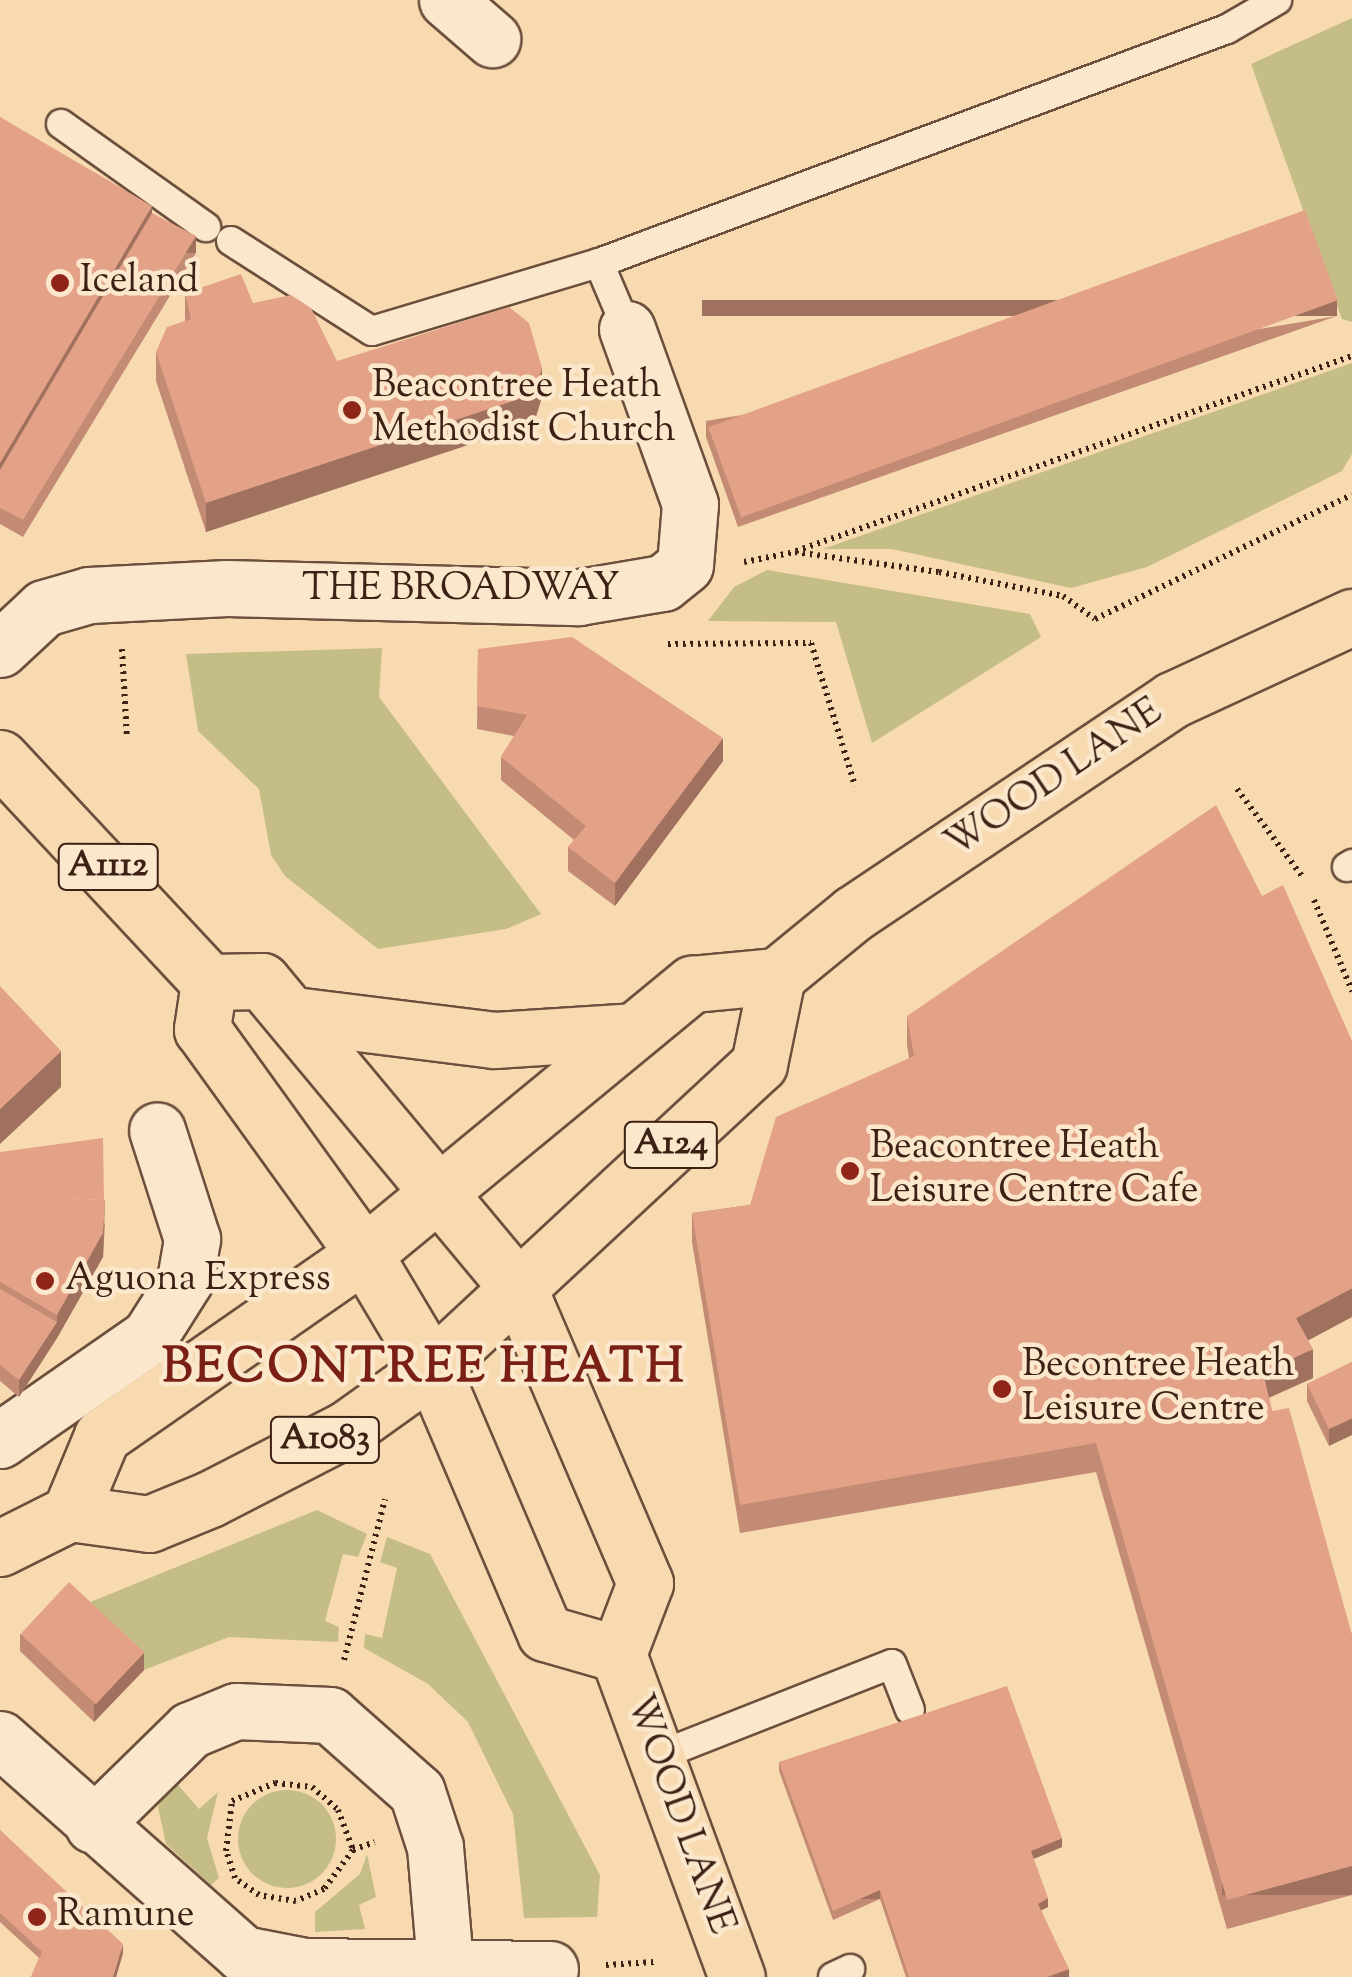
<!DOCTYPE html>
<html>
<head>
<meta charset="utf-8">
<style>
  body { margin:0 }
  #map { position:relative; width:1352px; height:1977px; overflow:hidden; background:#f8dab1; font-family:"Sorts Mill Goudy",serif }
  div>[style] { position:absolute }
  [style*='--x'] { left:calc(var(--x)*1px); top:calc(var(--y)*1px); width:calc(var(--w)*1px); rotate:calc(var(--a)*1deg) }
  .green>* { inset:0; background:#c5bd86 }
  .round { border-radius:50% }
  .path>* { height:6px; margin-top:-3px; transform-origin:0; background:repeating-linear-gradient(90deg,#3d2115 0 2.5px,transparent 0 7.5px) }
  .roads { filter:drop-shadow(2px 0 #6c4f3c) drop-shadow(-2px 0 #6c4f3c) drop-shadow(0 2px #6c4f3c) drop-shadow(0 -2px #6c4f3c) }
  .lane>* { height:28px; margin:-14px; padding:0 14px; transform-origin:14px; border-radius:14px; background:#fae7cc }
  .street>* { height:55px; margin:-27.5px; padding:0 27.5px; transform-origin:27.5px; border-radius:27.5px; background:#fae7cc }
  .primary>* { height:55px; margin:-27.5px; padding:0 27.5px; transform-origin:27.5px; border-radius:27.5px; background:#f8dab1 }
  .wall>* { inset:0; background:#c38b74 }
  .shaded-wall>* { inset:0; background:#9f715e; transform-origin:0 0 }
  .building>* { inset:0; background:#e3a287; transform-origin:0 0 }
  .dots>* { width:28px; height:28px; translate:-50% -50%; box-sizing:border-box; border:5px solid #fae7cc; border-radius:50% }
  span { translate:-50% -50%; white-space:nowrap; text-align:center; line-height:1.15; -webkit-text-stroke:9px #fae7cc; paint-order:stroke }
  .shield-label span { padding:2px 8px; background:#fae7cc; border:2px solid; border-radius:8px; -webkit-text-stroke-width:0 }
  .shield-label { font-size:35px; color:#3d2115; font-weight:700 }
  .poi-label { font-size:38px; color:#3d2115 }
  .left { translate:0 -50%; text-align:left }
  .street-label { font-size:38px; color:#3d2115 }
  .district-label { font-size:48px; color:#7a1f14; font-weight:700; letter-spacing:2.5px }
</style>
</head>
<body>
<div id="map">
  <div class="green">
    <i style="clip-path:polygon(1352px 18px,1352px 322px,1342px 319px,1251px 64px)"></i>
    <i style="clip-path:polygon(1352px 363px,1352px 454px,1342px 471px,1147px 567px,1071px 588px,892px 549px,823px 549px)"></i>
    <i style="clip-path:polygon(767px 570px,1030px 614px,1041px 637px,872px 743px,836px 622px,708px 621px,734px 587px)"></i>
    <i style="clip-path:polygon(382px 648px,379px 697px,541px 914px,506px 929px,378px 949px,285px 876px,271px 855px,259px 789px,198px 731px,186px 654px)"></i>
    <i style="clip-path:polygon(317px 1510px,367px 1534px,358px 1557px,343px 1554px,325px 1621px,339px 1627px,338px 1642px,229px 1637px,144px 1670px,78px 1607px)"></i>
    <i style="clip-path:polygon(387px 1537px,430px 1554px,600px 1875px,597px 1917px,524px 1918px,513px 1814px,468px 1722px,428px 1684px,364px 1648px,365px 1634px,382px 1638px,397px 1568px,380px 1562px)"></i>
    <i style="clip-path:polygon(171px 1777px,199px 1809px,218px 1792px,207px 1838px,219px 1878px,211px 1885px,166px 1844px,158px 1807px)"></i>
    <i class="round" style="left:238px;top:1790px;width:98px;height:98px"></i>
    <i style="clip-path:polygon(367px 1854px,376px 1897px,359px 1905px,365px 1929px,315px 1932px,315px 1912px,360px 1874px)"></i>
  </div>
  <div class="path">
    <i style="--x:796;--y:551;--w:589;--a:-19.33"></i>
    <i style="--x:744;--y:562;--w:52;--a:-11.1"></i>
    <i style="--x:795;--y:552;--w:145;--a:7.9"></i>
    <i style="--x:939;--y:572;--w:126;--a:11"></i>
    <i style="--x:1063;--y:596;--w:39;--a:36"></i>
    <i style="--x:1095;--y:619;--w:285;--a:-25.8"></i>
    <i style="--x:668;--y:644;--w:143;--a:-0.4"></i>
    <i style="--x:811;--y:643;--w:150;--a:72.9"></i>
    <i style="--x:122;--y:649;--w:89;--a:86.8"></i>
    <i style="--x:1237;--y:789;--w:112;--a:53.3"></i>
    <i style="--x:1314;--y:900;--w:99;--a:67.3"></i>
    <i style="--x:344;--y:1660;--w:166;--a:-75.7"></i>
    <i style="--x:275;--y:1783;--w:37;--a:6"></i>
    <i style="--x:312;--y:1787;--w:35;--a:41"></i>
    <i style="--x:338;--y:1810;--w:43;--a:69.4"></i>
    <i style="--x:353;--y:1850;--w:49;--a:126.6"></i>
    <i style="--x:324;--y:1889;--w:30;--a:157"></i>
    <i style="--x:296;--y:1901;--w:37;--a:-171"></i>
    <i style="--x:259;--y:1895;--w:29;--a:-145"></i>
    <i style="--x:235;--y:1878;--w:28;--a:-108"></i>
    <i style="--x:226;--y:1851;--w:50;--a:-83.2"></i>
    <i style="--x:232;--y:1801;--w:47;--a:-22.7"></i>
    <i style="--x:353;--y:1850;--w:23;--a:-20"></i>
    <i style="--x:606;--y:1965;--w:48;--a:-3.6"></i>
  </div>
  <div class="roads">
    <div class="lane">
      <i style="--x:61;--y:124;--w:178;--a:35.4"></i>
      <i style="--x:231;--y:241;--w:167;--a:32.6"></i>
      <i style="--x:372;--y:331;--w:237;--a:-16.7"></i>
      <i style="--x:627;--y:329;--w:72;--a:-113"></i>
      <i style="--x:599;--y:263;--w:670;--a:-20.44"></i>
      <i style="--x:1227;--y:29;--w:58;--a:-30.1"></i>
      <i style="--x:1347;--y:867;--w:6;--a:-31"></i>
      <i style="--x:658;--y:1756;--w:251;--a:-21.5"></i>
      <i style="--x:892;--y:1664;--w:49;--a:68.6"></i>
      <i style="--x:833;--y:1977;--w:19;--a:-25"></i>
    </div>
    <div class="street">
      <i style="--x:447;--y:0;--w:60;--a:40.9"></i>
      <i style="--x:0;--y:649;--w:60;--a:-43"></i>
      <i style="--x:44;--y:608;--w:47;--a:-16.1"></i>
      <i style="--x:89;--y:595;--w:138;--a:-2.9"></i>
      <i style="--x:227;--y:588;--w:352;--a:1.5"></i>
      <i style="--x:579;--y:597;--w:85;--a:-9.5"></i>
      <i style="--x:663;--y:583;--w:28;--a:-39"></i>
      <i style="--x:685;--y:565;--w:61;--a:-85.3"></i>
      <i style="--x:690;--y:504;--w:186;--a:-109.8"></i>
      <i style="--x:0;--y:1440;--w:181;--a:-34.7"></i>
      <i style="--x:149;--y:1337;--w:67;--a:-57.7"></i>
      <i style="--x:185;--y:1280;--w:42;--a:-80.3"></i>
      <i style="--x:192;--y:1239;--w:114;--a:-107.8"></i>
      <i style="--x:0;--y:1739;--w:324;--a:41.5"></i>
      <i style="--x:243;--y:1954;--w:63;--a:11"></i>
      <i style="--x:305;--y:1966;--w:245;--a:0.7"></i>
      <i style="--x:93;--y:1825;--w:136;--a:-44.4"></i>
      <i style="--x:190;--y:1730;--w:50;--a:-22.4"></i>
      <i style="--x:236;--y:1711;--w:94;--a:2.4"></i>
      <i style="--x:330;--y:1715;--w:116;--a:41.5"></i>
      <i style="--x:417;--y:1792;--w:58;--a:71.9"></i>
      <i style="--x:435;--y:1847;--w:117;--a:85.1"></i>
    </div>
    <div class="primary">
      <i style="--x:0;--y:758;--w:306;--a:47"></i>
      <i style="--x:209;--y:982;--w:48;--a:98.5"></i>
      <i style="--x:202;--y:1029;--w:277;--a:54.2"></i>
      <i style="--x:364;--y:1254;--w:133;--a:59.2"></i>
      <i style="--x:432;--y:1368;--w:288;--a:66.9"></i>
      <i style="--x:545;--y:1633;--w:76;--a:16"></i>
      <i style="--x:209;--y:982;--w:53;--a:-1.1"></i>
      <i style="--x:262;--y:981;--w:401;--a:50.2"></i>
      <i style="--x:519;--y:1289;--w:320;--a:66.8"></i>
      <i style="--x:645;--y:1583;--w:76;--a:110.8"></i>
      <i style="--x:618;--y:1654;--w:344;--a:69.8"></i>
      <i style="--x:294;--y:1015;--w:203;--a:7.1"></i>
      <i style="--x:495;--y:1040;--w:138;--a:-3.7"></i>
      <i style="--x:70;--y:1513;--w:83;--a:-67.4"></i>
      <i style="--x:102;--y:1436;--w:319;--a:-34.8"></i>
      <i style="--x:364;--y:1254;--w:425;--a:-39.5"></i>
      <i style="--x:692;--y:984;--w:85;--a:-5.4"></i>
      <i style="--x:777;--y:976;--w:99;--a:-39.3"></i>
      <i style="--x:854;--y:913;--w:383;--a:-33.8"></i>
      <i style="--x:1172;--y:700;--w:198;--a:-24.8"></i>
      <i style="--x:0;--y:1548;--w:78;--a:-26.6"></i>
      <i style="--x:70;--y:1513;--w:80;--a:7.9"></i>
      <i style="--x:149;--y:1524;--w:66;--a:-22.3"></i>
      <i style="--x:210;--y:1499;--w:155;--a:-27.2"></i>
      <i style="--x:348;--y:1428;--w:103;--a:-35.5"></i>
      <i style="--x:432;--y:1368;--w:446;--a:-42.9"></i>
      <i style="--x:759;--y:1064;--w:90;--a:-78.4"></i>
    </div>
  </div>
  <div class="wall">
    <i style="clip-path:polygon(0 117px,152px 213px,196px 253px,23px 537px,0 524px)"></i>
    <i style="clip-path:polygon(185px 293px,253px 303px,337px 361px,542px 397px,534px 423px,206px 532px,156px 381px,156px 352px,185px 321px)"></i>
    <i style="clip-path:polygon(1337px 316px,738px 527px,706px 437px,706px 421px)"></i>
    <i style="clip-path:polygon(478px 649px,723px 761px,615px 906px,568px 871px,568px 847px,574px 840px,501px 780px,501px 757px,514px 736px,477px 729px)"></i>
    <i style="clip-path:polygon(907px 1016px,1308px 1340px,1313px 1378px,1269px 1398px,1272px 1411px,1352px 1635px,1352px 1895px,1227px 1929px,1096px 1472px,740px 1533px,692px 1242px,692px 1213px,750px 1205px,909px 1058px,907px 1045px)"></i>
    <i style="clip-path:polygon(0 1152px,105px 1224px,103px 1257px,57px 1338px,19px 1397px,0 1381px)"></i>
    <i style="clip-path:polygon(1352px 1362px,1329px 1446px,1307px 1401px,1307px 1384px)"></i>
    <i style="clip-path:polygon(20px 1634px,144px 1670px,94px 1722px,20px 1651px)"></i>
    <i style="clip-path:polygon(779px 1762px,1062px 1847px,1033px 1859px,1048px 1907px,1041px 1910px,1069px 1977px,906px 1977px,880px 1899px,833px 1920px,779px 1771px)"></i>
    <i style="clip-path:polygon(0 1830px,123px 1953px,116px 1977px,31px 1977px,39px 1958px,0 1922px)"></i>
  </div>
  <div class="shaded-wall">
    <i style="clip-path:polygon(152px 206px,152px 229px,0 487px,0 463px)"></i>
    <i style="left:196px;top:236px;width:17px;height:333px;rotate:90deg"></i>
    <i style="left:1337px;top:300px;width:16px;height:635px;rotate:90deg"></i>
    <i style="clip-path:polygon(542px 368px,542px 397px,534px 423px,206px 532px,206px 503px)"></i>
    <i style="clip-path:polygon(723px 738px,723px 761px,615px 906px,615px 883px)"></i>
    <i style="clip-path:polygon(61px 1051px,61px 1087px,0 1144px,0 1109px)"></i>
    <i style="clip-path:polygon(105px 1200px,103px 1257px,57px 1338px,19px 1397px,19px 1380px,57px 1322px,57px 1315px)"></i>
    <i style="clip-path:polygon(1352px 1288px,1352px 1317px,1296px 1347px,1296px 1318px)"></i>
    <i style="clip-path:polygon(1313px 1349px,1313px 1378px,1263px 1400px,1263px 1372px)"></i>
    <i style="clip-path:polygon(1352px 1418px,1352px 1435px,1329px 1446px,1329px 1429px)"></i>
    <i style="clip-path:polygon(144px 1653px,144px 1670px,94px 1722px,94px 1705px)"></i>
    <i style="clip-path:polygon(1062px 1838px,1062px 1847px,1031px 1860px,1031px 1851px)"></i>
    <i style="left:1352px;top:1866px;width:29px;height:130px;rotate:90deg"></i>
    <i style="left:880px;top:1890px;width:9px;height:51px;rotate:90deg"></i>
    <i style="clip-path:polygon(1048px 1898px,1048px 1907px,1038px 1912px,1038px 1904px)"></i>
    <i style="clip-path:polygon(123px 1944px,123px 1953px,116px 1977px,113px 1977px)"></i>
    <i style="clip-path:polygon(1069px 1969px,1069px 1977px,1047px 1977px)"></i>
  </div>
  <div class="building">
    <i style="clip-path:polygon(0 117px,152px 206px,0 463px)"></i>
    <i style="left:1305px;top:210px;width:96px;height:635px;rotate:70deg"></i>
    <i style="clip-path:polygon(152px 213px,196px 236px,23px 520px,0 508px,0 470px)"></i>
    <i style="clip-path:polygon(241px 274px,253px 303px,291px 295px,311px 308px,337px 361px,509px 307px,529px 323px,542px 368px,534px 394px,206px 503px,156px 352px,167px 327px,191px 319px,185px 293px)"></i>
    <i style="clip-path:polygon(572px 637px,723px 738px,615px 883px,568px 847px,586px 826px,501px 757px,527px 715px,477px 706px,478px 649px)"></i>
    <i style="clip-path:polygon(1216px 805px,1262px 896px,1283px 885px,1352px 1041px,1352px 1288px,1296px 1318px,1313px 1349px,1263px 1372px,1272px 1411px,1289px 1408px,1352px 1635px,1352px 1866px,1227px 1900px,1096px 1443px,740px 1505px,692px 1213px,750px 1205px,776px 1117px,914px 1056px,907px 1016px)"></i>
    <i style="clip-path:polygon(0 986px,61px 1051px,0 1109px)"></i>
    <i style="clip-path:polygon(103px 1138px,104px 1200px,0 1195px,0 1152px)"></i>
    <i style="clip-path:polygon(0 1195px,105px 1200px,103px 1233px,57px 1315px,0 1282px)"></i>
    <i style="clip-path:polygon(0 1289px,57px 1322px,19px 1380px,0 1365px)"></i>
    <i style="clip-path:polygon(1352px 1362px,1352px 1418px,1329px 1429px,1307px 1384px)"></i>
    <i style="left:69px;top:1582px;width:103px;height:71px;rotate:43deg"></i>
    <i style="clip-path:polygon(1007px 1686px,1062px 1838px,1031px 1851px,1048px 1898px,1038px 1904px,1069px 1969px,1047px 1977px,909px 1977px,880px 1890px,833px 1911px,779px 1762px)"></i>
    <i style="clip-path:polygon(0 1830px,123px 1944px,113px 1977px,31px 1977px,42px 1952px,0 1913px)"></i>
  </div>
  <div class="dots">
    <i style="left:60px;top:283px;background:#8f2418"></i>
    <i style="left:352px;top:410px;background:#8f2418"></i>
    <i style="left:850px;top:1171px;background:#8f2418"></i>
    <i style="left:45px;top:1281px;background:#8f2418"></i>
    <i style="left:1002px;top:1389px;background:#8f2418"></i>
    <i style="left:37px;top:1917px;background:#8f2418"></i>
  </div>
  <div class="shield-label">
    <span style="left:108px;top:867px">A1112</span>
    <span style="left:671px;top:1145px">A124</span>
    <span style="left:325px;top:1440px">A1083</span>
  </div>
  <div class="poi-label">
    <span class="left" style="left:80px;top:283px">Iceland</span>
    <span class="left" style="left:372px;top:410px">Beacontree Heath<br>Methodist Church</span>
    <span class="left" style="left:870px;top:1171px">Beacontree Heath<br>Leisure Centre Cafe</span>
    <span class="left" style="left:65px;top:1281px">Aguona Express</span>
    <span class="left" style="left:1022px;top:1389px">Becontree Heath<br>Leisure Centre</span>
    <span class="left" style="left:57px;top:1917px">Ramune</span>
  </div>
  <div class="street-label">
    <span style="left:461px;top:591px">THE BROADWAY</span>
    <span style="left:1055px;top:780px;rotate:-34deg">WOOD LANE</span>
    <span style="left:678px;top:1815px;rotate:70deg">WOOD LANE</span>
  </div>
  <div class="district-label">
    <span style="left:424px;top:1370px">BECONTREE HEATH</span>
  </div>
</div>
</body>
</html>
